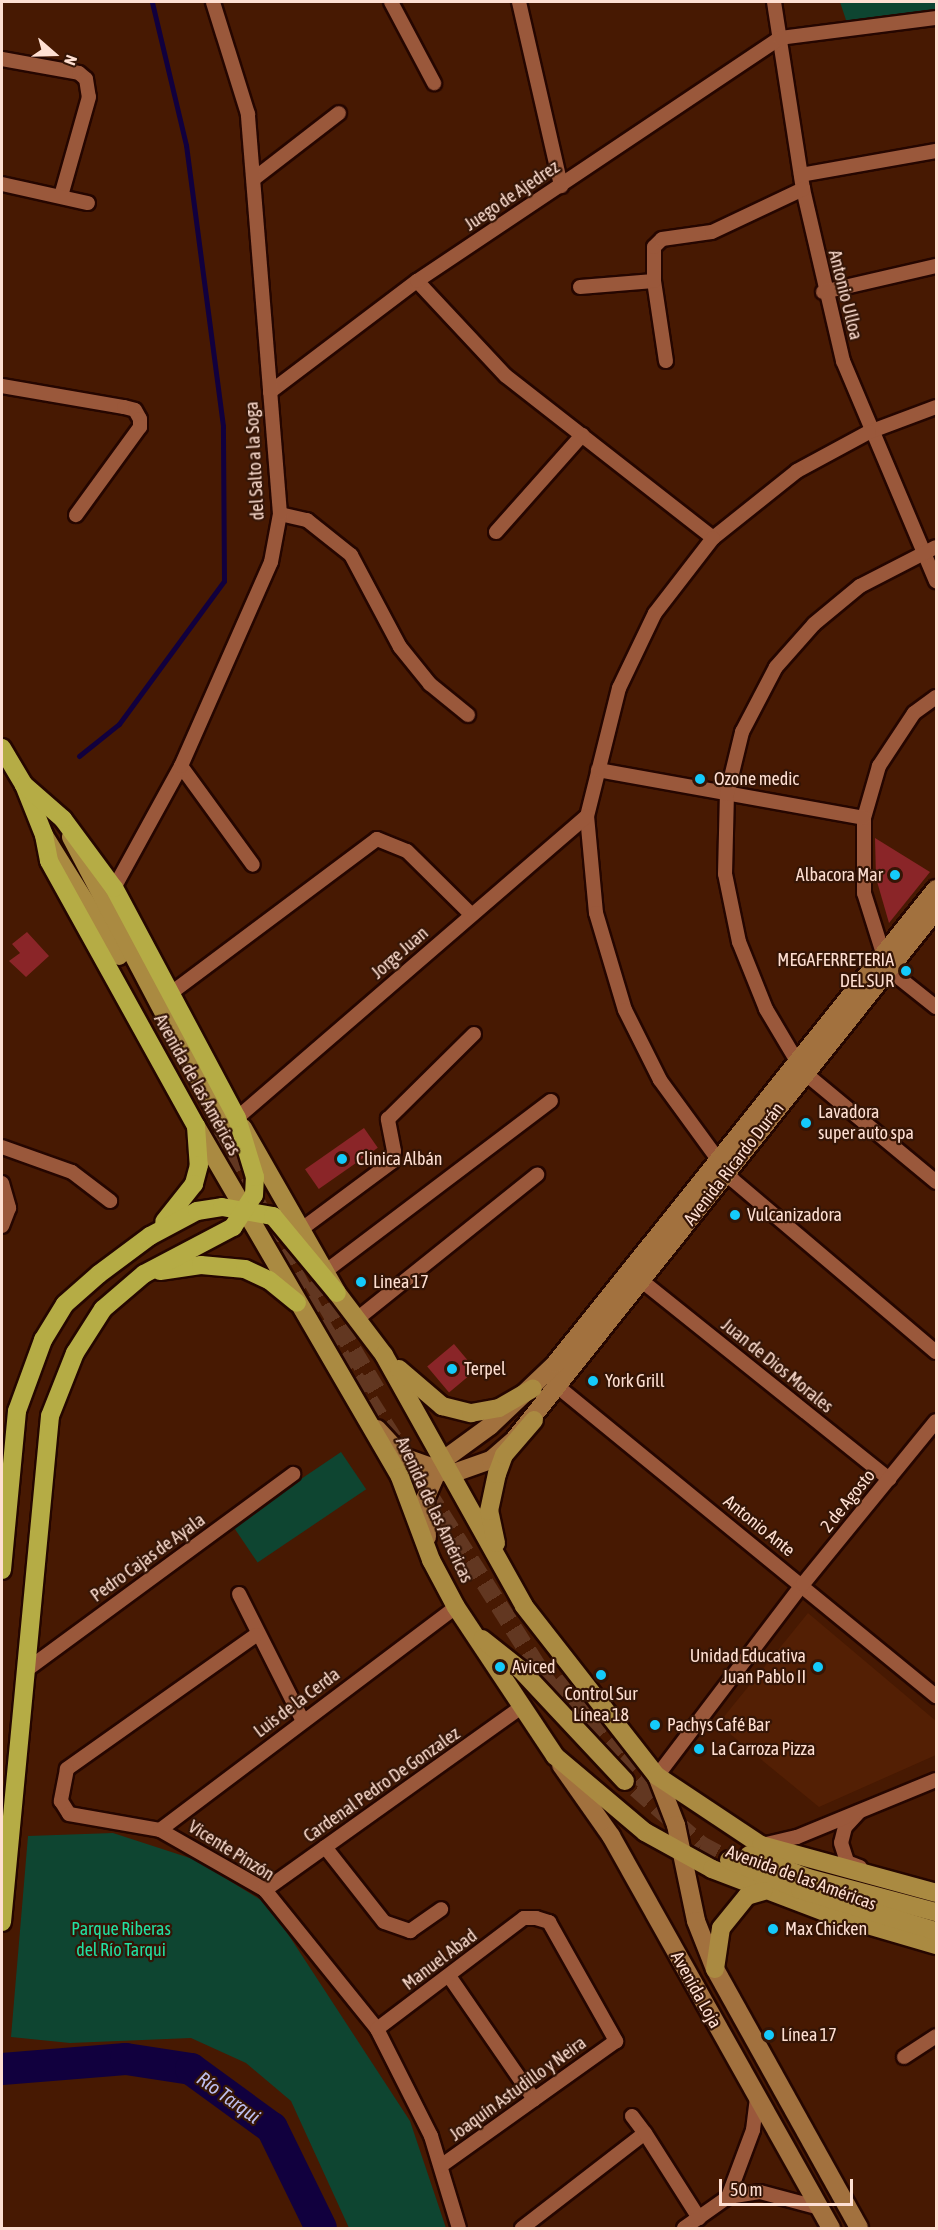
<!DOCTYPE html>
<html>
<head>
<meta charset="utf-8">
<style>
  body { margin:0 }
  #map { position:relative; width:938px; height:2230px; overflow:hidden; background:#471902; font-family:"Asap Condensed",sans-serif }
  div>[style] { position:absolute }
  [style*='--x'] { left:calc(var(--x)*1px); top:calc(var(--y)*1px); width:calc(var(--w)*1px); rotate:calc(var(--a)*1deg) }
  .built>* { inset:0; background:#531f04 }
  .green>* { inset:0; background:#0e4531; transform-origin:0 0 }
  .stream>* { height:5px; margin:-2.5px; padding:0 2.5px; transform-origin:2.5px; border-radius:2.5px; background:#11003e }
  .river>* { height:32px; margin:-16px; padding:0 16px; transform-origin:16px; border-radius:16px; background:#11003e }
  .building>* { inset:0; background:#8a2528; transform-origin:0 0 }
  .primary-tunnel>* { height:18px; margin-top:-9px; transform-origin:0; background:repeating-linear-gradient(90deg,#623721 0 18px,transparent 0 27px) }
  .roads { filter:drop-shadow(2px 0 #250600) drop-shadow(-2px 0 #250600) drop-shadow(0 2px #250600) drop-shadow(0 -2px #250600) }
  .street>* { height:14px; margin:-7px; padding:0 7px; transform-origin:7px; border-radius:7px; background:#9a583b }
  .secondary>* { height:18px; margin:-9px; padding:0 9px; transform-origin:9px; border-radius:9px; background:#a2713e }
  .primary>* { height:18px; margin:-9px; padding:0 9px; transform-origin:9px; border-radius:9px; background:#aa8a41 }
  .highway>* { height:18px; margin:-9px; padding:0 9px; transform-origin:9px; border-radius:9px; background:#b5ac45 }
  .dots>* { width:16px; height:16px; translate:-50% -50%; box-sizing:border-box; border:3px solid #351506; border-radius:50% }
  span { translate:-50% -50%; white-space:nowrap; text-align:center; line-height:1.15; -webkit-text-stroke:4.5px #351506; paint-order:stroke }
  .street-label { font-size:18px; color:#fedfd2 }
  .poi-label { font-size:18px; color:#fedfd2 }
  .left { translate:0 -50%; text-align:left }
  .right { translate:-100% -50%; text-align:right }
  .park-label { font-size:18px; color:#22e0a2 }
  .water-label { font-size:20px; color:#bdbeed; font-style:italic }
  .frame { position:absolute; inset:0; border:3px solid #fedfd2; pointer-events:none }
  .north { position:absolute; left:24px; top:24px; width:60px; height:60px; -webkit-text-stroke:4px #351506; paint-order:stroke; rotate:110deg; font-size:16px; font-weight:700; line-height:24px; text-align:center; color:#fedfd2 }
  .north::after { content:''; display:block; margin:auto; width:21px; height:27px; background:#fedfd2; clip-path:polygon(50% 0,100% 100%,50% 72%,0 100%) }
  .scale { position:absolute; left:719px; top:2179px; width:134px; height:27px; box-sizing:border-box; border:3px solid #fedfd2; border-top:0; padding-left:8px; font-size:18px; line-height:21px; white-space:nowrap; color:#fedfd2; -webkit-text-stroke:4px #351506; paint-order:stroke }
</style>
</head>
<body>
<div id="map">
  <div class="built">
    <i style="clip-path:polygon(808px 1613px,936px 1721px,936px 1755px,819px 1807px,718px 1724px)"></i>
  </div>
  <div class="green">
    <i style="clip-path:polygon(840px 2px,936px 2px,936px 15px,849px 29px)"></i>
    <i style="left:341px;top:1452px;width:45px;height:131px;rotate:56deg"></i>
    <i style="clip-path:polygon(113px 1833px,196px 1860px,269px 1905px,410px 2121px,446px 2228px,349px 2228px,291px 2101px,246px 2063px,191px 2038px,70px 2043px,11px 2037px,28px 1836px)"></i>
  </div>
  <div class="stream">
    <i style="--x:79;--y:756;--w:51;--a:-38.7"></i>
    <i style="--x:119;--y:724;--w:177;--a:-53.7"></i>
    <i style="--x:224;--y:581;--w:155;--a:-90.4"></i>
    <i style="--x:223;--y:426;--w:283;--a:-97.5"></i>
    <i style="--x:186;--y:145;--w:147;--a:-103.4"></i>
  </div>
  <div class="river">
    <i style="--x:2;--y:2069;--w:124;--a:-4.6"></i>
    <i style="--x:126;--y:2059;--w:66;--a:8.7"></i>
    <i style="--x:191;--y:2069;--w:100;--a:36.1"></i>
    <i style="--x:272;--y:2128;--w:111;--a:63.9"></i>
  </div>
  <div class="building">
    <i style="clip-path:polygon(875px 838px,930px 872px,889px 923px,876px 878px)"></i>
    <i style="clip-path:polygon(27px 932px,49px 956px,26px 977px,9px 961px,20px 953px,12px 944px)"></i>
    <i style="left:364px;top:1128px;width:24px;height:72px;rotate:55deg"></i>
    <i style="left:454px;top:1344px;width:34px;height:35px;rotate:50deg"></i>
  </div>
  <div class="primary-tunnel">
    <i style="--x:218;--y:1131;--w:228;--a:61.8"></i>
    <i style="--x:326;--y:1332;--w:433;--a:57.7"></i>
    <i style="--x:312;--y:1281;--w:134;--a:59.4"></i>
    <i style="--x:555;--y:1680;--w:102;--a:50.6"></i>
    <i style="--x:620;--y:1759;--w:65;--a:41.3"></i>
    <i style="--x:616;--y:1771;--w:113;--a:41"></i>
    <i style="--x:701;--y:1845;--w:32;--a:28"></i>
  </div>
  <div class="roads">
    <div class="street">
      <i style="--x:391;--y:2;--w:92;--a:62"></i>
      <i style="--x:519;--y:2;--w:189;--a:77.1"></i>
      <i style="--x:774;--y:2;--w:189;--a:81.2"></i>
      <i style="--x:803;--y:189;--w:177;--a:76.9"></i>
      <i style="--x:843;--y:361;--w:239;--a:67.1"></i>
      <i style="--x:2;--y:59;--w:78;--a:10.3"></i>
      <i style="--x:79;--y:73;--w:9;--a:41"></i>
      <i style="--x:86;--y:79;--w:18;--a:81"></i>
      <i style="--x:89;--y:97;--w:103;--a:105.8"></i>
      <i style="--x:801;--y:175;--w:137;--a:-10.1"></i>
      <i style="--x:255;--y:178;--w:106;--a:-37.7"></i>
      <i style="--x:2;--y:184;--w:88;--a:12.5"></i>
      <i style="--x:417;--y:281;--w:130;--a:46.9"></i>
      <i style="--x:506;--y:376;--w:263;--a:38"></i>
      <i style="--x:654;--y:281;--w:81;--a:81.5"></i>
      <i style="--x:580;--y:287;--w:74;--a:-4.6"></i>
      <i style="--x:654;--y:281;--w:34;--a:-90"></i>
      <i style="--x:654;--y:247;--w:11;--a:-45"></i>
      <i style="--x:662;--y:239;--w:50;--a:-8"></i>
      <i style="--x:712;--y:232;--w:101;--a:-25.3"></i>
      <i style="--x:823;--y:292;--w:116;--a:-13"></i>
      <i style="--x:2;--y:386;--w:124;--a:9.8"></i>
      <i style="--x:124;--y:407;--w:11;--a:15"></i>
      <i style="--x:135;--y:410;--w:10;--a:61"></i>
      <i style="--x:140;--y:419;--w:8;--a:90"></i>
      <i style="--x:140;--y:427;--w:109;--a:126"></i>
      <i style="--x:270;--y:392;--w:184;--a:-37.1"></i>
      <i style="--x:417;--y:281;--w:437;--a:-33.8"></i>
      <i style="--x:780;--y:38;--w:157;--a:-7.3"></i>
      <i style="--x:936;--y:407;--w:72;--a:159.5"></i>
      <i style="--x:869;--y:432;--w:82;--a:151.6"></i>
      <i style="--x:797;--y:471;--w:107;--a:141.4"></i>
      <i style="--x:713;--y:538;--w:95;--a:127.7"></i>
      <i style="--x:655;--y:613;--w:83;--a:115.6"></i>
      <i style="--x:619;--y:688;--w:132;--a:104"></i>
      <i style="--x:587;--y:816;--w:97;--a:84.7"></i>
      <i style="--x:596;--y:913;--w:101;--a:73.4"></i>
      <i style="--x:625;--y:1010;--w:78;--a:63.4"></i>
      <i style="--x:660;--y:1080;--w:124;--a:53.9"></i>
      <i style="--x:733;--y:1180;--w:266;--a:40.3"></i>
      <i style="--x:280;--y:514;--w:28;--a:13"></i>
      <i style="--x:307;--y:520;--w:56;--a:38.5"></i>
      <i style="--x:351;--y:555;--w:104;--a:62"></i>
      <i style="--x:400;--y:647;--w:48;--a:51"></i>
      <i style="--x:430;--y:684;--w:49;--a:39.2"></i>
      <i style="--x:496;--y:532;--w:130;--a:-48.4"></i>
      <i style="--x:936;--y:697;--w:27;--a:144"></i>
      <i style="--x:914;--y:713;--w:64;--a:123.4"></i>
      <i style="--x:879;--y:766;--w:54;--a:106.1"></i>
      <i style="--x:864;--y:818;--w:75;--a:90"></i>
      <i style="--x:864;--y:893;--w:80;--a:72.5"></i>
      <i style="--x:888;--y:969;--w:61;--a:38.4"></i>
      <i style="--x:181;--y:766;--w:122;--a:54"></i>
      <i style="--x:598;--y:770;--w:270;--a:10.2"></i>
      <i style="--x:114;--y:888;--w:139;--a:-61.2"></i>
      <i style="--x:181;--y:766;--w:223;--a:-66.2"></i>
      <i style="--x:271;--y:562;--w:49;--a:-79.4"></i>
      <i style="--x:280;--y:514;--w:401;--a:-94.6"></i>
      <i style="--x:248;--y:114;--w:117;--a:-107.4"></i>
      <i style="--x:171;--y:993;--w:257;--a:-36.8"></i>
      <i style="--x:377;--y:839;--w:32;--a:22"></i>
      <i style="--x:407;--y:851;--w:91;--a:44.6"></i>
      <i style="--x:798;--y:1063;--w:63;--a:-120.7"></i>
      <i style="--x:766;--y:1009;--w:72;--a:-111.9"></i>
      <i style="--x:739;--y:942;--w:69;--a:-101.6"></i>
      <i style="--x:725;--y:874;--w:80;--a:-88.6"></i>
      <i style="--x:727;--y:794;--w:64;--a:-76.4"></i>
      <i style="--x:742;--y:732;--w:73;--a:-62.4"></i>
      <i style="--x:776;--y:667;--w:57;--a:-48.5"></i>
      <i style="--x:814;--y:624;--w:60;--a:-39.6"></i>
      <i style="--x:860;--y:586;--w:85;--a:-27.2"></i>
      <i style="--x:806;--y:1074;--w:169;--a:39.7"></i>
      <i style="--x:237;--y:1118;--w:462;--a:-40.8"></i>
      <i style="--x:2;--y:1147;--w:74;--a:19.7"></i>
      <i style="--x:72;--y:1172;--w:48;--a:37.3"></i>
      <i style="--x:2;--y:1183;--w:26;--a:74"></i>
      <i style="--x:9;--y:1208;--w:19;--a:111"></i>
      <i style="--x:303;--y:1228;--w:111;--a:-36.6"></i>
      <i style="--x:392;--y:1162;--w:11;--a:-80"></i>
      <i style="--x:394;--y:1151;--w:33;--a:-101"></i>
      <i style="--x:388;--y:1119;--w:121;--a:-44.7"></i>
      <i style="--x:326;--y:1271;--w:282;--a:-37.1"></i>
      <i style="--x:642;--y:1281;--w:317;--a:38.7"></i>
      <i style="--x:357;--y:1319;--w:231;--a:-38.7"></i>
      <i style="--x:557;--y:1386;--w:490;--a:39.3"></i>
      <i style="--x:239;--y:1594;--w:142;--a:63.3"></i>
      <i style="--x:256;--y:1635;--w:232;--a:144.7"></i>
      <i style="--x:67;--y:1769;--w:33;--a:101"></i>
      <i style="--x:61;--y:1801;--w:15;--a:58"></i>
      <i style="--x:69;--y:1814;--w:92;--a:10"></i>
      <i style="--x:160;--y:1830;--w:121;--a:29.7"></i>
      <i style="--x:265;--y:1890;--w:179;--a:51.1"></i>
      <i style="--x:377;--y:2029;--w:120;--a:63.2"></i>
      <i style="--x:431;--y:2136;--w:96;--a:73.1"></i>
      <i style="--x:25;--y:1671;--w:333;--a:-36.3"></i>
      <i style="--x:657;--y:1776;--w:241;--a:-52.8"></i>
      <i style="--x:803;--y:1584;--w:210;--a:-50.8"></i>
      <i style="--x:859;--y:1812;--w:21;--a:133"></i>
      <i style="--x:845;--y:1827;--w:16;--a:104"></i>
      <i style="--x:841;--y:1843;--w:20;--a:72"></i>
      <i style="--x:847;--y:1862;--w:14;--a:21"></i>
      <i style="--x:160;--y:1830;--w:371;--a:-37"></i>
      <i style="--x:762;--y:1845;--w:36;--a:-13"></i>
      <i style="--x:797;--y:1837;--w:150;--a:-22.3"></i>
      <i style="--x:325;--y:1847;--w:95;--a:51.8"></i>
      <i style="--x:384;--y:1922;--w:28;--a:19"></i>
      <i style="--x:410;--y:1931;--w:38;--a:-35"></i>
      <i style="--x:265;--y:1890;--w:313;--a:-35.5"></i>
      <i style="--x:449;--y:1976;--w:150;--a:55.4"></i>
      <i style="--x:377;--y:2029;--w:184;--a:-37.1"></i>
      <i style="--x:524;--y:1918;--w:12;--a:0"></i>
      <i style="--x:536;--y:1918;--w:14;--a:17"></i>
      <i style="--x:549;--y:1922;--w:137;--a:60.6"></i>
      <i style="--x:616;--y:2041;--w:215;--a:144.5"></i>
      <i style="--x:904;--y:2057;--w:38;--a:-33"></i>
      <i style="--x:632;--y:2116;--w:21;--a:53"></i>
      <i style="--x:728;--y:2197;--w:72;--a:-69.5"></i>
      <i style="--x:753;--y:2130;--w:31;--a:-83"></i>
      <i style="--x:522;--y:2228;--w:155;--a:-37.7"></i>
      <i style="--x:645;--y:2133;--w:101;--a:57.6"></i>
      <i style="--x:684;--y:2228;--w:54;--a:-35.2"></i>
      <i style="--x:728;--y:2197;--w:32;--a:-9"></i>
      <i style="--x:760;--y:2192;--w:62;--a:14.9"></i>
    </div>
    <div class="secondary">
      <i style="--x:377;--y:1429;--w:38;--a:47"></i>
      <i style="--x:403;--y:1457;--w:51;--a:19.5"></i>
      <i style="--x:451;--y:1474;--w:42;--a:-19.3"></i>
      <i style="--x:491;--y:1460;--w:30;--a:-41"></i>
      <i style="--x:514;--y:1440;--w:677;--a:-51.47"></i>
      <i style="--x:427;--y:1537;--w:38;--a:-93"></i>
      <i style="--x:425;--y:1499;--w:42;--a:-65.9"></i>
      <i style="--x:442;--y:1461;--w:59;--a:-36.1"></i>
      <i style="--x:490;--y:1426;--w:90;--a:-43.6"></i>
      <i style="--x:555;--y:1364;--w:609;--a:-51.27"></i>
      <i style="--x:561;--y:1765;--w:87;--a:54.8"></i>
      <i style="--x:611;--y:1836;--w:450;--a:60.7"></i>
      <i style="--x:657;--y:1776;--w:53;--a:68.8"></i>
      <i style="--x:676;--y:1825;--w:98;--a:78.2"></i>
      <i style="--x:696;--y:1921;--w:52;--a:68.4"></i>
      <i style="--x:715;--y:1969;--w:296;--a:60.9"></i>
    </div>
    <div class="primary">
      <i style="--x:45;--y:837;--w:140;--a:58.1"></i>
      <i style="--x:71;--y:837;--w:326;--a:62.2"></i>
      <i style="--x:196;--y:1126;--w:406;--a:59.8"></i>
      <i style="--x:400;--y:1477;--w:89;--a:69.5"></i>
      <i style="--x:431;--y:1560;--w:53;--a:62"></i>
      <i style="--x:456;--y:1607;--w:179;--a:56.4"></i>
      <i style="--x:555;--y:1756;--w:118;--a:40.2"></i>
      <i style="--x:645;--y:1832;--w:77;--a:28.9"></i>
      <i style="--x:712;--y:1869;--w:123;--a:20.9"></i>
      <i style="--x:827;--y:1913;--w:114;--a:16.4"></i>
      <i style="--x:243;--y:1128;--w:190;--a:60.3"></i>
      <i style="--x:337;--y:1293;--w:78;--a:52.8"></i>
      <i style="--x:384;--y:1355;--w:287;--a:60.8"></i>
      <i style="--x:524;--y:1606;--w:216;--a:52"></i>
      <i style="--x:657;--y:1776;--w:125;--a:33.6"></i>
      <i style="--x:761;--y:1845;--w:181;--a:15.3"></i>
      <i style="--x:399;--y:1369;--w:57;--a:40.7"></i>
      <i style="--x:442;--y:1406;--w:30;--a:14"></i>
      <i style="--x:471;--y:1413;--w:28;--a:-10"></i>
      <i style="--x:499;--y:1408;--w:39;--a:-30"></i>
      <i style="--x:496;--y:1543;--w:33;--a:-102"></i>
      <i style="--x:489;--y:1511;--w:38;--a:-78"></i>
      <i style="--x:497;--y:1474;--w:20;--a:-70"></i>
      <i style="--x:504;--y:1455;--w:46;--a:-49.4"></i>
      <i style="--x:482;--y:1639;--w:50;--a:38.5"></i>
      <i style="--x:521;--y:1670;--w:152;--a:46.9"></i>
      <i style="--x:749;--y:1855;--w:63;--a:21.3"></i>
      <i style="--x:808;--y:1878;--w:132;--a:14.9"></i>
      <i style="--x:729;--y:1860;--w:77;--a:22.9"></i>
      <i style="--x:800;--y:1890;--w:142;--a:16.8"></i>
      <i style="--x:715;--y:1969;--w:41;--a:-81.7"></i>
      <i style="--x:721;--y:1928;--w:41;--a:-50.9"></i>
      <i style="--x:747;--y:1896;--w:17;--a:-17"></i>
    </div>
    <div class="highway">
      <i style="--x:2;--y:748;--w:43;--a:59.3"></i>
      <i style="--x:24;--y:785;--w:54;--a:68.2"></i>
      <i style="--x:44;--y:835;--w:26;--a:79"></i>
      <i style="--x:49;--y:861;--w:303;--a:61"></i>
      <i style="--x:196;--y:1126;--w:39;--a:86"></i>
      <i style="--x:199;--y:1165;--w:20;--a:105"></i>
      <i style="--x:194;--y:1184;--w:48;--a:128.3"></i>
      <i style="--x:160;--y:1271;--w:41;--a:-8.3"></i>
      <i style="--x:201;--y:1265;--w:44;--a:5.2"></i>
      <i style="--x:245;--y:1269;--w:26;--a:25"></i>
      <i style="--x:269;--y:1280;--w:36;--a:39"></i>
      <i style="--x:2;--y:1570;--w:160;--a:-84.6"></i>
      <i style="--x:17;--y:1411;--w:76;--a:-69.9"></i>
      <i style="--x:43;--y:1340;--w:42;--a:-58.6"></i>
      <i style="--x:65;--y:1304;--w:45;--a:-41.4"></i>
      <i style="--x:99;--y:1274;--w:64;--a:-36.7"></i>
      <i style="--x:150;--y:1236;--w:53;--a:-28"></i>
      <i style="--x:197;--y:1211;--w:25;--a:-9"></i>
      <i style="--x:222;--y:1207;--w:52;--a:10"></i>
      <i style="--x:273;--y:1216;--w:100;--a:50.3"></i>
      <i style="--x:2;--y:1922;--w:508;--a:-84.58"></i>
      <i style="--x:50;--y:1416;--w:68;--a:-68.4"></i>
      <i style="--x:75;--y:1353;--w:52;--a:-57.5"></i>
      <i style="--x:103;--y:1309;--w:54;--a:-40.5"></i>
      <i style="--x:144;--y:1274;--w:101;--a:-27.8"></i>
      <i style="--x:233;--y:1227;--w:38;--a:-57"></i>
      <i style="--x:254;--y:1195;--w:18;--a:-87"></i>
      <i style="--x:255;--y:1177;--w:62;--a:-107"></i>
      <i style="--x:237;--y:1118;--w:261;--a:-118.1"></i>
      <i style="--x:114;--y:888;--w:86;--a:-126.5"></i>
      <i style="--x:63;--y:819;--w:52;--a:-138.9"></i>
    </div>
  </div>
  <div class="dots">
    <i style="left:700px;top:779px;background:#14cafb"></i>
    <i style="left:895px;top:875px;background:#14cafb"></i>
    <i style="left:906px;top:971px;background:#14cafb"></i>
    <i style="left:806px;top:1123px;background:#14cafb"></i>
    <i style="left:342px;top:1159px;background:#14cafb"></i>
    <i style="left:735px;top:1215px;background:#14cafb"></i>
    <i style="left:361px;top:1282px;background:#14cafb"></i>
    <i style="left:452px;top:1369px;background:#14cafb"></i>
    <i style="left:593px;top:1381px;background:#14cafb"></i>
    <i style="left:500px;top:1667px;background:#14cafb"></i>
    <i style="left:818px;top:1667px;background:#14cafb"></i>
    <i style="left:601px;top:1675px;background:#14cafb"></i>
    <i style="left:655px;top:1725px;background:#14cafb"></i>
    <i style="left:699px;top:1749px;background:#14cafb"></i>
    <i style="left:773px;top:1929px;background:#14cafb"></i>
    <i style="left:769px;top:2035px;background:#14cafb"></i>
  </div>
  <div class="street-label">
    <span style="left:512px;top:196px;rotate:-34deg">Juego de Ajedrez</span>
    <span style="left:845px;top:295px;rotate:76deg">Antonio Ulloa</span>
    <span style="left:255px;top:461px;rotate:-93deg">del Salto a la Soga</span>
    <span style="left:400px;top:953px;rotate:-41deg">Jorge Juan</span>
    <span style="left:197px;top:1085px;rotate:61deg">Avenida de las Américas</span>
    <span style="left:734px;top:1164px;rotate:-52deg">Avenida Ricardo Durán</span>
    <span style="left:777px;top:1366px;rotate:39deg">Juan de Dios Morales</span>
    <span style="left:848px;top:1501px;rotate:-51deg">2 de Agosto</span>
    <span style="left:434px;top:1510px;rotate:65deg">Avenida de las Américas</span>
    <span style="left:759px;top:1526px;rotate:39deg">Antonio Ante</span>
    <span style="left:148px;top:1558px;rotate:-36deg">Pedro Cajas de Ayala</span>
    <span style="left:297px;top:1703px;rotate:-37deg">Luis de la Cerda</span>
    <span style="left:382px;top:1785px;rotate:-35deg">Cardenal Pedro De Gonzalez</span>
    <span style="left:231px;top:1851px;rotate:32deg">Vicente Pinzón</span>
    <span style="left:801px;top:1878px;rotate:20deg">Avenida de las Américas</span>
    <span style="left:440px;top:1960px;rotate:-37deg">Manuel Abad</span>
    <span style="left:696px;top:1990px;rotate:61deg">Avenida Loja</span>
    <span style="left:518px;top:2089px;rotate:-36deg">Joaquín Astudillo y Neira</span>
  </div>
  <div class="poi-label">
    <span class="left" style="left:714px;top:779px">Ozone medic</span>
    <span class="right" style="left:883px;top:875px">Albacora Mar</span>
    <span class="right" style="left:894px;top:971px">MEGAFERRETERIA<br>DEL SUR</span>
    <span class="left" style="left:818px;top:1123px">Lavadora<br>super auto spa</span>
    <span class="left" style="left:356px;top:1159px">Clinica Albán</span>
    <span class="left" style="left:747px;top:1215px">Vulcanizadora</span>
    <span class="left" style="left:373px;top:1282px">Linea 17</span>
    <span class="left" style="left:464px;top:1369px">Terpel</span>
    <span class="left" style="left:605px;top:1381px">York Grill</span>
    <span class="right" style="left:806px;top:1667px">Unidad Educativa<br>Juan Pablo II</span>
    <span class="left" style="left:512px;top:1667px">Aviced</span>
    <span style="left:601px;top:1705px">Control Sur<br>Línea 18</span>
    <span class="left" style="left:667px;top:1725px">Pachys Café Bar</span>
    <span class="left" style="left:711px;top:1749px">La Carroza Pizza</span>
    <span class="left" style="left:785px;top:1929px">Max Chicken</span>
    <span class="left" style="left:781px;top:2035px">Línea 17</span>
  </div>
  <div class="park-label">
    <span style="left:121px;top:1940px">Parque Riberas<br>del Río Tarqui</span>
  </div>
  <div class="water-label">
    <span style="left:229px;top:2097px;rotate:36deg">Río Tarqui</span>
  </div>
  <div class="frame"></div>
  <div class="north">N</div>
  <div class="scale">50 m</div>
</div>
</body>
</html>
